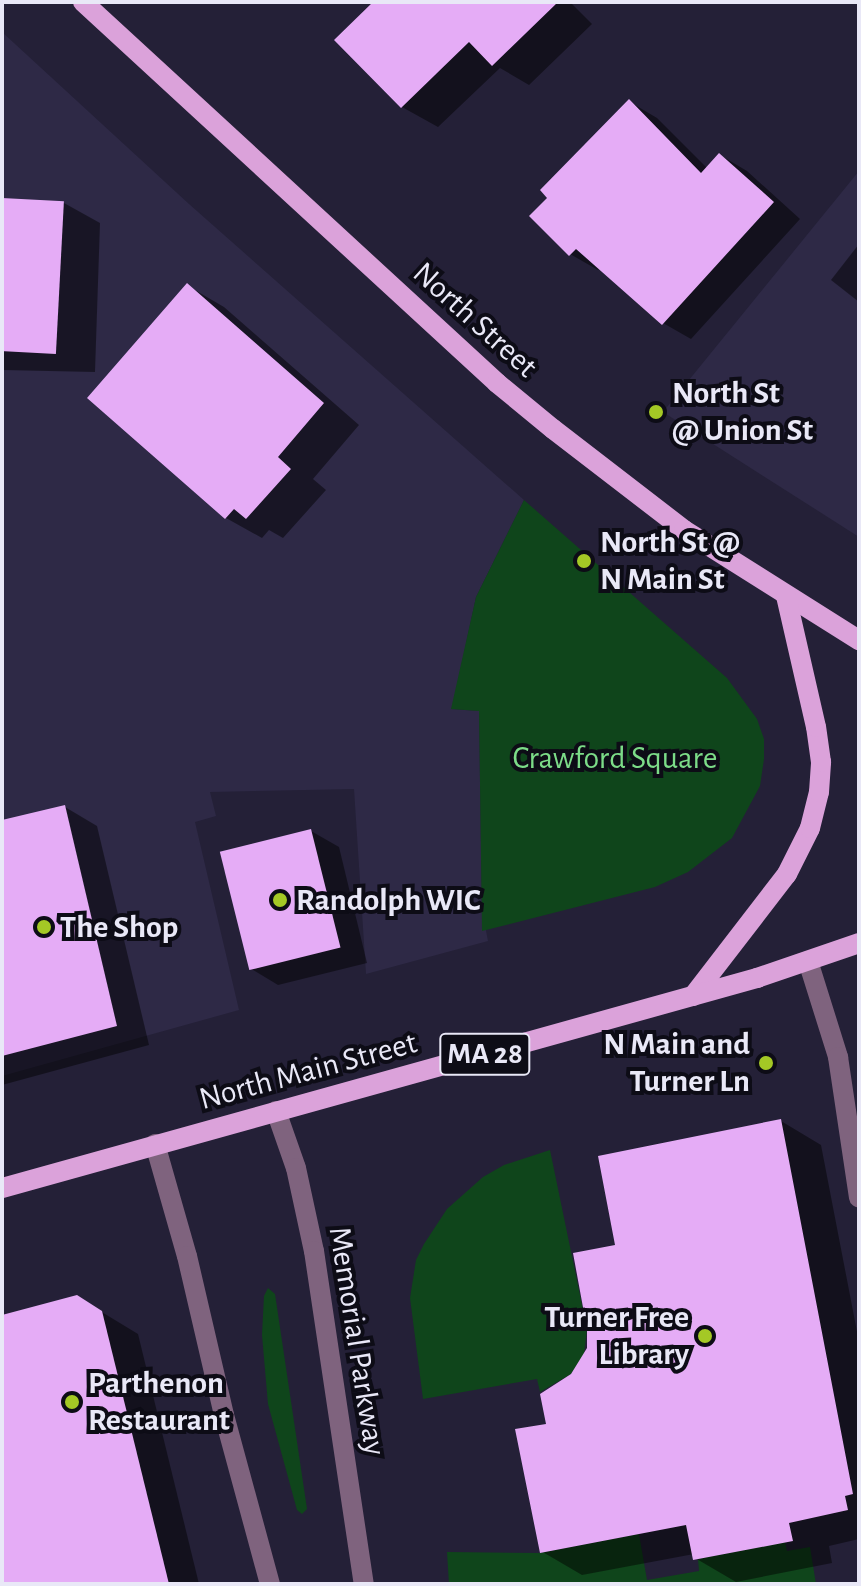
<!DOCTYPE html>
<html>
<head>
<meta charset="utf-8">
<style>
  body { margin:0 }
  #map { position:relative; width:861px; height:1586px; overflow:hidden; background:#242037; font-family:"Alegreya Sans",sans-serif }
  div>[style] { position:absolute }
  [style*='--x'] { left:calc(var(--x)*1px); top:calc(var(--y)*1px); width:calc(var(--w)*1px); rotate:calc(var(--a)*1deg) }
  .built>* { inset:0; background:#2e2946 }
  .green>* { inset:0; background:#0f451b }
  .shadow>* { inset:0; background:#0007 }
  .building>* { inset:0; background:#e5acf6; transform-origin:0 0 }
  .minor>* { height:20px; margin:-10px; padding:0 10px; transform-origin:10px; border-radius:10px; background:#7f637e }
  .major>* { height:20px; margin:-10px; padding:0 10px; transform-origin:10px; border-radius:10px; background:#dba2da }
  .dots>* { width:22px; height:22px; translate:-50% -50%; box-sizing:border-box; border:4px solid #0d0c16; border-radius:50% }
  span { translate:-50% -50%; white-space:nowrap; text-align:center; line-height:1.15; -webkit-text-stroke:8px #0d0c16; paint-order:stroke }
  .shield-label span { padding:2px 6px; background:#0d0c16; border:2px solid; border-radius:6px; -webkit-text-stroke-width:0 }
  .shield-label { font-size:30px; color:#e9e8f7; font-weight:700 }
  .street-label { font-size:32px; color:#e9e8f7 }
  .poi-label { font-size:32px; color:#e9e8f7; font-weight:700 }
  .left { translate:0 -50%; text-align:left }
  .right { translate:-100% -50%; text-align:right }
  .park-label { font-size:32px; color:#7cdc88 }
  .frame { position:absolute; inset:0; border:4px solid #e9e8f7; pointer-events:none }
</style>
</head>
<body>
<div id="map">
  <div class="built">
    <i style="clip-path:polygon(2px 32px,189px 204px,524px 500px,476px 597px,452px 709px,479px 711px,482px 910px,488px 941px,366px 974px,354px 789px,210px 792px,216px 816px,195px 822px,239px 1010px,2px 1076px)"></i>
    <i style="clip-path:polygon(859px 171px,859px 537px,663px 412px)"></i>
  </div>
  <div class="green">
    <i style="clip-path:polygon(524px 500px,727px 678px,757px 719px,764px 739px,764px 759px,760px 786px,732px 838px,688px 872px,655px 887px,482px 931px,479px 711px,451px 709px,476px 597px)"></i>
    <i style="clip-path:polygon(550px 1150px,587px 1329px,584px 1354px,571px 1374px,540px 1392px,537px 1379px,423px 1399px,410px 1298px,416px 1260px,424px 1244px,447px 1209px,483px 1177px,504px 1165px)"></i>
    <i style="clip-path:polygon(268px 1288px,275px 1294px,307px 1509px,302px 1514px,297px 1510px,268px 1404px,262px 1335px,264px 1296px)"></i>
    <i style="clip-path:polygon(639px 1534px,647px 1580px,699px 1571px,698px 1559px,785px 1542px,787px 1551px,810px 1547px,816px 1584px,449px 1584px,447px 1552px,540px 1553px)"></i>
  </div>
  <div class="shadow">
    <i style="clip-path:polygon(376px 2px,570px 2px,592px 24px,529px 85px,500px 68px,438px 127px,402px 107px)"></i>
    <i style="clip-path:polygon(630px 102px,657px 118px,708px 169px,720px 155px,747px 171px,800px 219px,691px 339px,663px 323px,601px 268px,598px 270px,570px 254px)"></i>
    <i style="clip-path:polygon(2px 200px,64px 203px,100px 223px,95px 372px,2px 370px)"></i>
    <i style="clip-path:polygon(859px 244px,859px 302px,831px 280px)"></i>
    <i style="clip-path:polygon(188px 286px,224px 307px,359px 425px,313px 479px,326px 490px,283px 538px,269px 530px,262px 538px,226px 518px,90px 398px)"></i>
    <i style="clip-path:polygon(65px 807px,97px 826px,149px 1045px,2px 1085px,2px 822px)"></i>
    <i style="clip-path:polygon(311px 831px,339px 847px,367px 963px,278px 985px,250px 968px)"></i>
    <i style="clip-path:polygon(781px 1121px,821px 1145px,859px 1342px,859px 1539px,829px 1546px,832px 1563px,736px 1582px,695px 1558px,694px 1554px,582px 1575px,541px 1551px,548px 1425px,589px 1349px,617px 1247px)"></i>
    <i style="clip-path:polygon(77px 1297px,138px 1334px,199px 1584px,2px 1584px,2px 1317px)"></i>
  </div>
  <div class="building">
    <i style="clip-path:polygon(373px 2px,558px 2px,492px 66px,469px 42px,401px 108px,334px 40px)"></i>
    <i style="clip-path:polygon(629px 99px,701px 173px,719px 153px,774px 202px,662px 325px,576px 249px,569px 256px,529px 216px,547px 198px,540px 190px)"></i>
    <i style="left:2px;top:198px;width:62px;height:153px;rotate:3deg"></i>
    <i style="clip-path:polygon(187px 283px,324px 403px,278px 457px,291px 469px,246px 519px,234px 509px,225px 519px,87px 398px)"></i>
    <i style="clip-path:polygon(65px 805px,117px 1026px,2px 1056px,2px 820px)"></i>
    <i style="left:311px;top:829px;width:122px;height:94px;rotate:76deg"></i>
    <i style="clip-path:polygon(781px 1119px,853px 1494px,845px 1496px,848px 1510px,789px 1523px,793px 1541px,693px 1560px,686px 1525px,540px 1553px,515px 1429px,546px 1424px,540px 1394px,571px 1374px,587px 1348px,587px 1329px,573px 1253px,615px 1245px,598px 1156px)"></i>
    <i style="clip-path:polygon(77px 1295px,102px 1311px,169px 1584px,2px 1584px,2px 1315px)"></i>
  </div>
  <div class="minor">
    <i style="--x:808;--y:961;--w:101;--a:72.6"></i>
    <i style="--x:838;--y:1057;--w:142;--a:81.5"></i>
    <i style="--x:276;--y:1111;--w:60;--a:70.7"></i>
    <i style="--x:296;--y:1168;--w:85;--a:77.8"></i>
    <i style="--x:314;--y:1251;--w:337;--a:81.5"></i>
    <i style="--x:155;--y:1144;--w:116;--a:74.1"></i>
    <i style="--x:187;--y:1256;--w:163;--a:76.9"></i>
    <i style="--x:224;--y:1415;--w:175;--a:74.8"></i>
  </div>
  <div class="major">
    <i style="--x:83;--y:2;--w:563;--a:42.62"></i>
    <i style="--x:497;--y:383;--w:72;--a:39.4"></i>
    <i style="--x:553;--y:429;--w:165;--a:37.6"></i>
    <i style="--x:684;--y:530;--w:207;--a:32.2"></i>
    <i style="--x:693;--y:996;--w:154;--a:-52.4"></i>
    <i style="--x:787;--y:874;--w:51;--a:-63.4"></i>
    <i style="--x:810;--y:828;--w:37;--a:-76"></i>
    <i style="--x:819;--y:792;--w:30;--a:-86"></i>
    <i style="--x:821;--y:762;--w:35;--a:-98"></i>
    <i style="--x:816;--y:727;--w:134;--a:-102.9"></i>
    <i style="--x:2;--y:1188;--w:784;--a:-15.54"></i>
    <i style="--x:757;--y:978;--w:108;--a:-18.9"></i>
  </div>
  <div class="dots">
    <i style="left:656px;top:412px;background:#a4c825"></i>
    <i style="left:584px;top:561px;background:#a4c825"></i>
    <i style="left:280px;top:900px;background:#a4c825"></i>
    <i style="left:44px;top:927px;background:#a4c825"></i>
    <i style="left:766px;top:1063px;background:#a4c825"></i>
    <i style="left:705px;top:1336px;background:#a4c825"></i>
    <i style="left:72px;top:1402px;background:#a4c825"></i>
  </div>
  <div class="shield-label">
    <span style="left:485px;top:1054px">MA 28</span>
  </div>
  <div class="street-label">
    <span style="left:475px;top:320px;rotate:42deg">North Street</span>
    <span style="left:308px;top:1071px;rotate:-15deg">North Main Street</span>
    <span style="left:357px;top:1341px;rotate:81deg">Memorial Parkway</span>
  </div>
  <div class="poi-label">
    <span class="left" style="left:672px;top:412px">North St<br>@ Union St</span>
    <span class="left" style="left:600px;top:561px">North St @<br>N Main St</span>
    <span class="left" style="left:296px;top:900px">Randolph WIC</span>
    <span class="left" style="left:60px;top:927px">The Shop</span>
    <span class="right" style="left:750px;top:1063px">N Main and<br>Turner Ln</span>
    <span class="right" style="left:689px;top:1336px">Turner Free<br>Library</span>
    <span class="left" style="left:88px;top:1402px">Parthenon<br>Restaurant</span>
  </div>
  <div class="park-label">
    <span style="left:615px;top:758px">Crawford Square</span>
  </div>
  <div class="frame"></div>
</div>
</body>
</html>
